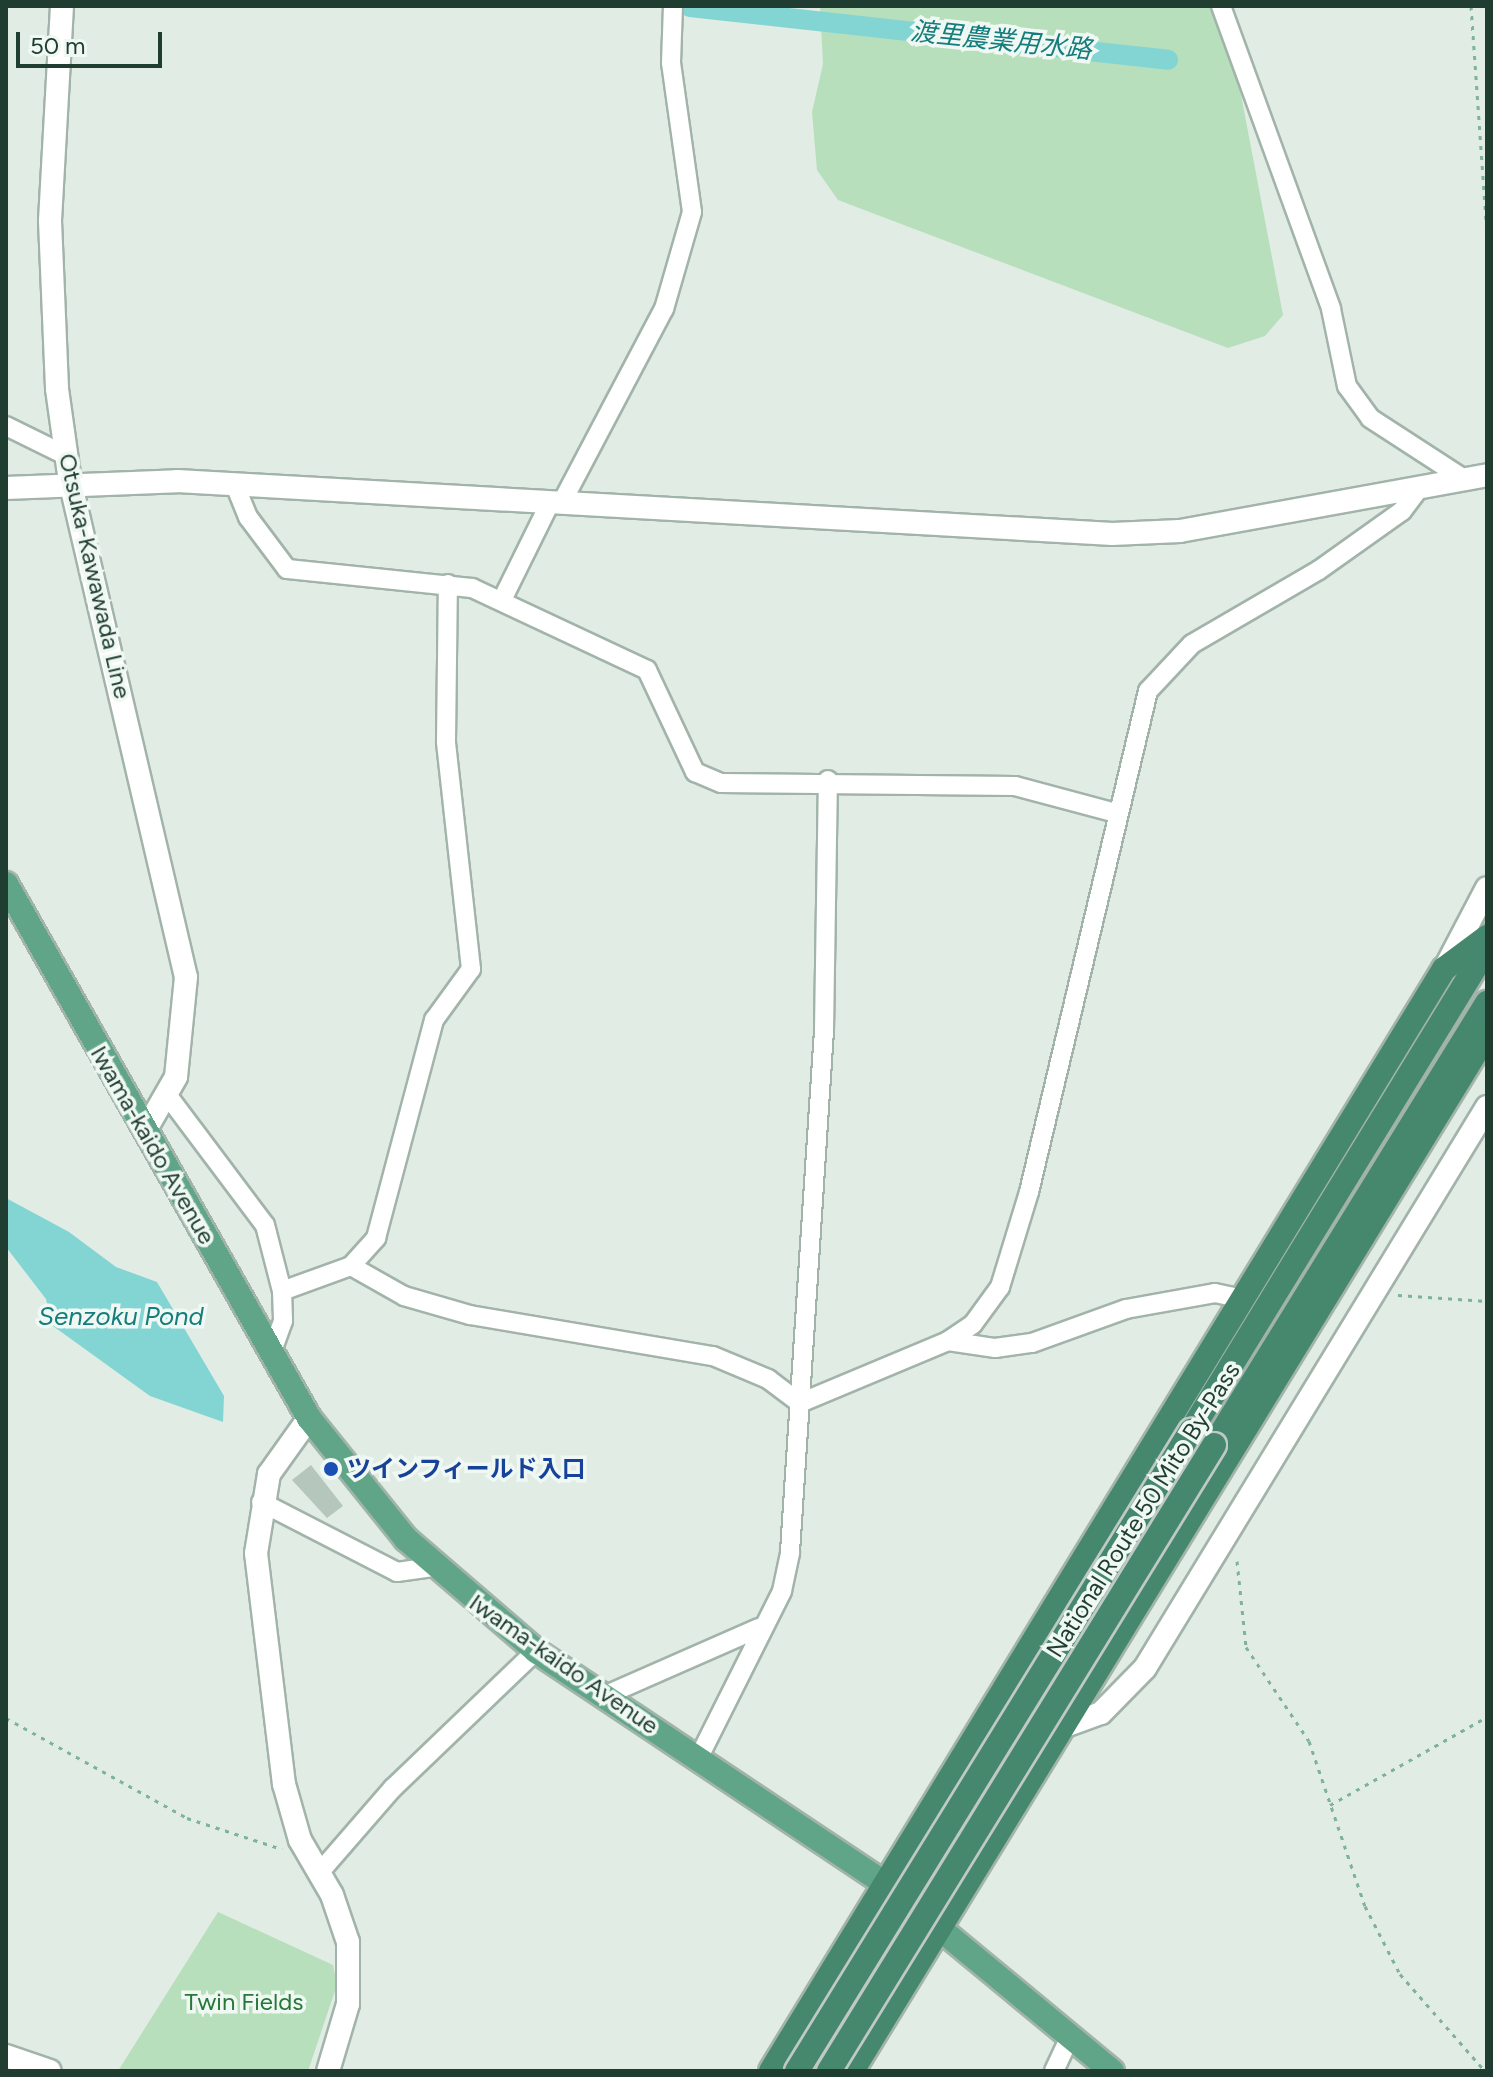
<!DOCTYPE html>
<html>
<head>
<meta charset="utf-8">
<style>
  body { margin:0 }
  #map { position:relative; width:1493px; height:2077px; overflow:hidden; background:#e0ece4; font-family:Figtree,"Noto Sans JP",sans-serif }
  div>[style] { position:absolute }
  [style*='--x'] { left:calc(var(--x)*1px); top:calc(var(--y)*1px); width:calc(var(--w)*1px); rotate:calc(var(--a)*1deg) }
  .green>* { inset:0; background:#b7dfbb }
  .water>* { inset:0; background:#83d5d4 }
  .canal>* { height:20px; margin:-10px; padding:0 10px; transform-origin:10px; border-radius:10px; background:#83d5d4 }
  .building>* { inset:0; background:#b5c7bd }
  .path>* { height:3px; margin-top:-1.5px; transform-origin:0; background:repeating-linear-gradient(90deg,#7eb299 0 4px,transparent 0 10px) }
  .roads { filter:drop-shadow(2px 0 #a2b4aa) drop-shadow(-2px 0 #a2b4aa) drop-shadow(0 2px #a2b4aa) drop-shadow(0 -2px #a2b4aa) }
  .minor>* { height:18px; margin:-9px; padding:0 9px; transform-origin:9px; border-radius:9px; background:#fff }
  .tertiary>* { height:22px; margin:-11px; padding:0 11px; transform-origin:11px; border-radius:11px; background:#fff }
  .primary>* { height:24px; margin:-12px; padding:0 12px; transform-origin:12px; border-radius:12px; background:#61a588 }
  .trunk>* { height:24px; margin:-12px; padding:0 12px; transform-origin:12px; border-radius:12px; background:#45886e }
  .bridges { filter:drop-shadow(2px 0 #c0c9c5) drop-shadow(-2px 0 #c0c9c5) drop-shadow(0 2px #c0c9c5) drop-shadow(0 -2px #c0c9c5) }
  .trunk-bridge>* { height:24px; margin:-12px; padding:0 12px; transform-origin:12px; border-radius:12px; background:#45886e }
  .dots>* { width:22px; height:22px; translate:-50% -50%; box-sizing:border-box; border:4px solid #f0f8f3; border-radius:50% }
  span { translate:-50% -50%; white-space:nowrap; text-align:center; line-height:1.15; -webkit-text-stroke:7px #f0f8f3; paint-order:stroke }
  .street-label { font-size:24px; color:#1f3d30 }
  .transit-label { font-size:24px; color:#164399; font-weight:700 }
  .left { translate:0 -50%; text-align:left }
  .park-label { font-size:24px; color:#277738 }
  .water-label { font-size:26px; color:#157d7d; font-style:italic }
  .frame { position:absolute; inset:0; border:8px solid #1f3d30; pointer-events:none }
  .scale { position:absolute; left:16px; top:32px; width:146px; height:36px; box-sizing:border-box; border:4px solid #1f3d30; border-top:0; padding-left:10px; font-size:24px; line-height:28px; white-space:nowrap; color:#1f3d30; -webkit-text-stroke:6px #f0f8f3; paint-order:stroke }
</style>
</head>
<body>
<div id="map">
  <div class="green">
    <i style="clip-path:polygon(820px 6px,1224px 6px,1283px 315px,1265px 336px,1228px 348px,838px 200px,817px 170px,812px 112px,823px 64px)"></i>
    <i style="clip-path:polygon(218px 1912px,333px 1965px,337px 1985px,308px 2071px,118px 2071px)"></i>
  </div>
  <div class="water">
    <i style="clip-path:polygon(6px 1198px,69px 1232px,116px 1267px,157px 1282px,224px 1396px,223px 1422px,150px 1396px,53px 1326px,46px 1299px,6px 1247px)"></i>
  </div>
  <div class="canal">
    <i style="--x:690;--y:7;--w:481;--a:6.3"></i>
  </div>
  <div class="building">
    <i style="clip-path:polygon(311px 1465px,343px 1506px,327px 1518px,292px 1480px)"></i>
  </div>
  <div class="path">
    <i style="--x:1471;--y:6;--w:227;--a:86"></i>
    <i style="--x:1398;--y:1295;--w:89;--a:3.9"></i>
    <i style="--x:1237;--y:1561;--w:86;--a:84"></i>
    <i style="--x:1246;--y:1647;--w:113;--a:56.2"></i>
    <i style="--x:1309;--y:1741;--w:174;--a:71.3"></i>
    <i style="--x:1365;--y:1906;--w:76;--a:62.8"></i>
    <i style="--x:1400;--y:1974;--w:129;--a:48.8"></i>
    <i style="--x:6;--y:1718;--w:207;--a:28.9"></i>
    <i style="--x:187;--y:1818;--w:100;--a:18.1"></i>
    <i style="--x:1330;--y:1805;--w:180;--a:-29.3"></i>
  </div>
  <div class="roads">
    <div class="minor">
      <i style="--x:1221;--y:6;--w:322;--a:70"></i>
      <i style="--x:1331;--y:309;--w:79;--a:78.3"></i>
      <i style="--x:1347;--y:386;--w:39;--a:54"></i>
      <i style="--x:1370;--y:418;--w:112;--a:33"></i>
      <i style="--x:6;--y:426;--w:68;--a:26.2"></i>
      <i style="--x:235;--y:485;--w:35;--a:68"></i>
      <i style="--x:248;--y:517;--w:65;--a:53.1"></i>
      <i style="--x:287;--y:569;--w:186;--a:5.9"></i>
      <i style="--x:472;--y:588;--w:193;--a:25.1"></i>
      <i style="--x:647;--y:670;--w:113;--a:64.8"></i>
      <i style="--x:695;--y:772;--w:28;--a:23"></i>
      <i style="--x:721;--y:783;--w:294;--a:0.6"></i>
      <i style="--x:1015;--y:786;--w:105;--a:15"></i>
      <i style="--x:561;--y:504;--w:221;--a:-62.2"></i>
      <i style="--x:664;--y:309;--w:101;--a:-73.9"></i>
      <i style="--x:692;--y:212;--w:150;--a:-98"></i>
      <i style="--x:671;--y:63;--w:57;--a:-88"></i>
      <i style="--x:502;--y:600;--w:108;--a:-63.7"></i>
      <i style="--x:168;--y:1096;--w:161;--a:53.1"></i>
      <i style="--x:265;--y:1225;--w:68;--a:75.6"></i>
      <i style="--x:282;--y:1291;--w:30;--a:88"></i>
      <i style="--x:283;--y:1321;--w:35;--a:110"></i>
      <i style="--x:351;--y:1266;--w:61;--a:29.5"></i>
      <i style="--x:404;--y:1296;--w:69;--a:16.1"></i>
      <i style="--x:470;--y:1315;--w:246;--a:9.6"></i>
      <i style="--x:713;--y:1356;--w:60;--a:22.7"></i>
      <i style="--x:768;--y:1379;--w:40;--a:37"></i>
      <i style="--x:282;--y:1291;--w:73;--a:-19.9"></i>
      <i style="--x:351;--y:1266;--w:38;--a:-48"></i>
      <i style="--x:376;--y:1238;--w:226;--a:-75.1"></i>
      <i style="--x:434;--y:1020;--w:63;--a:-54"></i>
      <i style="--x:471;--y:969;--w:229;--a:-96.3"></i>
      <i style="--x:446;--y:741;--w:157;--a:-89.3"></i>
      <i style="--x:948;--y:1341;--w:48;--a:8.5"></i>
      <i style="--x:995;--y:1348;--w:37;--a:-8"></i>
      <i style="--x:1032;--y:1343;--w:100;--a:-19.9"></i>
      <i style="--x:1126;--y:1309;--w:90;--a:-10.2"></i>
      <i style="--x:1215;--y:1293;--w:30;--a:12"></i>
      <i style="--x:800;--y:1403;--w:160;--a:-22.7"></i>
      <i style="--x:948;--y:1341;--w:30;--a:-34"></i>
      <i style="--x:973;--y:1324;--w:46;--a:-53.9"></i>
      <i style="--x:1000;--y:1287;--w:99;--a:-73"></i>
      <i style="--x:1029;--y:1192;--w:515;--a:-76.64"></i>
      <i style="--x:1148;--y:691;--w:64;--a:-46.9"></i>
      <i style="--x:1192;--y:644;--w:147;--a:-30.2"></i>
      <i style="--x:1319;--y:570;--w:102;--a:-35.4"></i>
      <i style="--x:1402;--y:511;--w:30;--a:-53"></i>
      <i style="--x:261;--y:1502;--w:153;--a:27.2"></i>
      <i style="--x:397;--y:1572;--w:36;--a:-8"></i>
      <i style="--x:604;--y:1696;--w:169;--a:-23.7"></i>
      <i style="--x:699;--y:1757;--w:186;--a:-63.4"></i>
      <i style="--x:782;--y:1591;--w:40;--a:-78"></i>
      <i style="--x:790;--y:1552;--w:523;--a:-86.27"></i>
      <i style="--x:824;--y:1030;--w:250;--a:-89.1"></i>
      <i style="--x:319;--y:1873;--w:113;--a:-49"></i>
      <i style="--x:393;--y:1788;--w:198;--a:-43.8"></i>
      <i style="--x:1054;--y:2071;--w:40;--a:-65"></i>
    </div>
    <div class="tertiary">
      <i style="--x:62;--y:6;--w:215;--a:93.2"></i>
      <i style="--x:50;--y:221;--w:168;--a:87.6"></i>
      <i style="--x:57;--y:389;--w:93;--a:82"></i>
      <i style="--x:70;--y:481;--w:509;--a:76.84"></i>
      <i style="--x:186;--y:977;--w:100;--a:95.7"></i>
      <i style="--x:176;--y:1077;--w:62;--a:119.9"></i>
      <i style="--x:6;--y:488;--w:171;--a:-2.3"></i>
      <i style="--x:177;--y:481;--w:937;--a:3.24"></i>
      <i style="--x:1112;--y:534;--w:68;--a:-2.5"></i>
      <i style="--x:1180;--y:531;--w:312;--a:-10.3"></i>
      <i style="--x:1445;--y:968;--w:90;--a:-62.3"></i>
      <i style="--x:309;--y:1418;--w:69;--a:125.5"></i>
      <i style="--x:269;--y:1474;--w:80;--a:99.3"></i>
      <i style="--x:256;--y:1553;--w:233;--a:83.1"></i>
      <i style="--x:284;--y:1784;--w:58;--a:74.1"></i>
      <i style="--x:300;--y:1840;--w:64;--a:59.8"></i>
      <i style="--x:332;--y:1895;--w:50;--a:71.2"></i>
      <i style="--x:348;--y:1942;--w:62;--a:90"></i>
      <i style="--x:348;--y:2004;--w:70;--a:106.6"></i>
      <i style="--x:1068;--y:1725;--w:35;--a:-20"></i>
      <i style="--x:1101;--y:1713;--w:63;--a:-45.6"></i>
      <i style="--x:1145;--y:1668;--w:657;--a:-58.63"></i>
      <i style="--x:6;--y:2056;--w:46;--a:18.8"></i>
    </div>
    <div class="primary">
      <i style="--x:6;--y:884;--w:614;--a:60.43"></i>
      <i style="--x:309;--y:1418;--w:155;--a:51.3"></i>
      <i style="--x:406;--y:1539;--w:172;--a:40.7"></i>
      <i style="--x:536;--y:1651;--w:422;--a:33.7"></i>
      <i style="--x:887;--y:1885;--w:292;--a:39.6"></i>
    </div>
    <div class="trunk">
      <i style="--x:1191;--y:1431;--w:566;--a:-58.5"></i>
      <i style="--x:1214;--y:1445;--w:520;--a:-58.3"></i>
      <i style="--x:771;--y:2071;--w:1291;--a:-58.59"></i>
      <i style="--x:1444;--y:969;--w:54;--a:-36.7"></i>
      <i style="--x:852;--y:2071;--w:1216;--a:-58.52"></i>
    </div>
  </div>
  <div class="bridges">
    <div class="trunk-bridge">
      <i style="--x:797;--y:2071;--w:752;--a:-58.38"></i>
      <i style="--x:829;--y:2071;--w:735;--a:-58.41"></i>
    </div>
  </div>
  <div class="dots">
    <i style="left:331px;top:1469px;background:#1a4fb4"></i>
  </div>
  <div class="street-label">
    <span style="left:95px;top:576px;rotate:77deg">Otsuka-Kawawada Line</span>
    <span style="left:153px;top:1145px;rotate:60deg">Iwama-kaido Avenue</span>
    <span style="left:1143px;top:1510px;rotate:-58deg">National Route 50 Mito By-Pass</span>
    <span style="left:564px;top:1664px;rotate:35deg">Iwama-kaido Avenue</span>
  </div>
  <div class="transit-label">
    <span class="left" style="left:347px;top:1469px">ツインフィールド入口</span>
  </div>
  <div class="park-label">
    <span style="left:244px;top:2002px">Twin Fields</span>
  </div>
  <div class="water-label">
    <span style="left:1001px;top:41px;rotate:6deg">渡里農業用水路</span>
    <span style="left:121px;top:1317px">Senzoku Pond</span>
  </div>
  <div class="frame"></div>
  <div class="scale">50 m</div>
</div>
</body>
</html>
